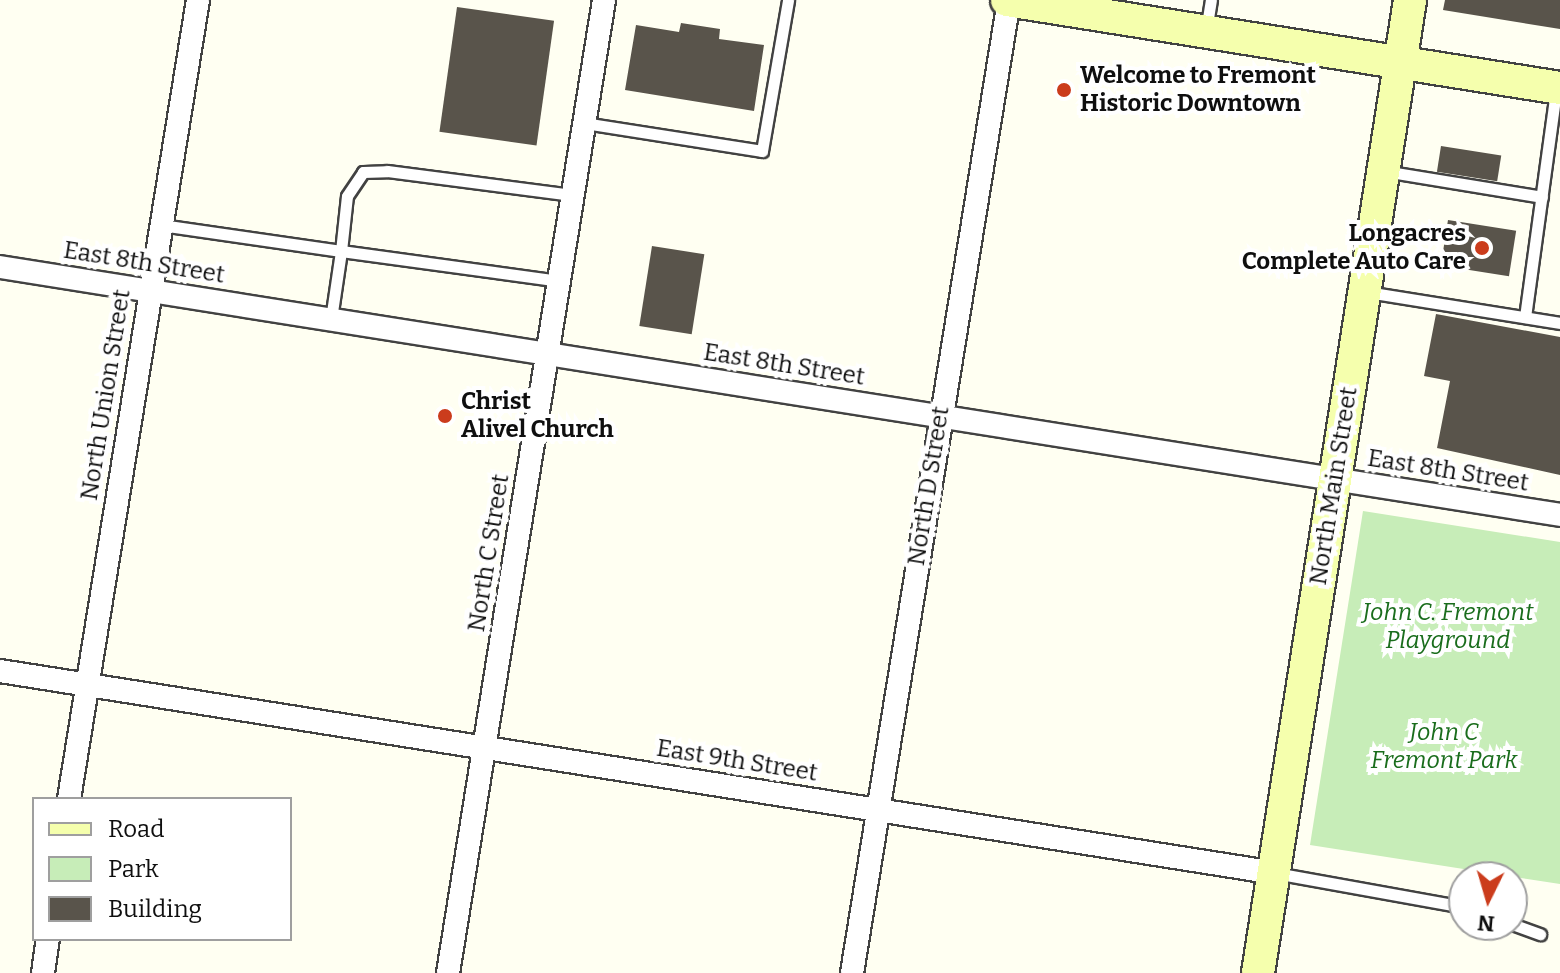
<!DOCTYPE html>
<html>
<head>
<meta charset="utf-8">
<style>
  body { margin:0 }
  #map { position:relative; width:1560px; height:973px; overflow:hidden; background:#fffff2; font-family:Bitter,serif }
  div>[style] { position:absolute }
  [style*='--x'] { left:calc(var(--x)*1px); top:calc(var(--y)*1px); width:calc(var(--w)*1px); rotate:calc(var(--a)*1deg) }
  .green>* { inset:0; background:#c7edb8 }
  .building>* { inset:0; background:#59544b; transform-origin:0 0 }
  .roads { filter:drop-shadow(2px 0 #424242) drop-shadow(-2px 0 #424242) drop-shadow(0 2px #424242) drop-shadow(0 -2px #424242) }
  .lane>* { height:11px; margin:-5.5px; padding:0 5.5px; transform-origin:5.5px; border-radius:5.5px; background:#fff }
  .street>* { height:22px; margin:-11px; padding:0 11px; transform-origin:11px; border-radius:11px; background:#fff }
  .secondary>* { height:32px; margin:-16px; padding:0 16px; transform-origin:16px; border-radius:16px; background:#f5ffad }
  .dots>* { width:22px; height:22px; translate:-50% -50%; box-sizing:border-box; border:4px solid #fff; border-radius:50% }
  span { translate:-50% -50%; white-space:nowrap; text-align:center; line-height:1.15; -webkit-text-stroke:8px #fff; paint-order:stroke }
  .poi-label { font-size:24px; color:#0f0f0f; font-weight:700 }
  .left { translate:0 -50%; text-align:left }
  .right { translate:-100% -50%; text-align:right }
  .street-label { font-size:24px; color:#0f0f0f }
  .park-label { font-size:24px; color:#1a6d1c; font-style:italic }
  .legend { position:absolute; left:32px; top:797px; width:260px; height:144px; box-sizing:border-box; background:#fff; border:2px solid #9f9f9f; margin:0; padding:10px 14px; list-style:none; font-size:24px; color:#0f0f0f }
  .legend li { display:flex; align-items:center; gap:16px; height:40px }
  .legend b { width:40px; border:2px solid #9f9f9f }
  .north { position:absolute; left:1448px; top:861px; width:80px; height:80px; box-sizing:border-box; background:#fff; border:2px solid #9f9f9f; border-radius:50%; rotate:185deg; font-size:22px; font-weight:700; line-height:32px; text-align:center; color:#0f0f0f }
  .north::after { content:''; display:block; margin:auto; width:28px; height:36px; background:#cb3c1c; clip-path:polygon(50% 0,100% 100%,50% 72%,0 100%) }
</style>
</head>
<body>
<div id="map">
  <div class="green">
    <i style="clip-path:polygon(1363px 511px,1560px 542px,1560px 884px,1310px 845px)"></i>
  </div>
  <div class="building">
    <i style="clip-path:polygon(1445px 0,1560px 0,1560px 29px,1443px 10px)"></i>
    <i style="left:457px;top:7px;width:98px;height:126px;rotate:8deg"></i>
    <i style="clip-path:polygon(681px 23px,720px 29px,719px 39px,764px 45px,754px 111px,625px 90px,636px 25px,679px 32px)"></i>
    <i style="left:1441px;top:146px;width:61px;height:26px;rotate:9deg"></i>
    <i style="left:1448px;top:220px;width:69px;height:46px;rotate:9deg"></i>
    <i style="left:652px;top:246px;width:53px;height:81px;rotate:9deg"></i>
    <i style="clip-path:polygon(1436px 314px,1560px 337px,1560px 475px,1437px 448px,1450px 381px,1424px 376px)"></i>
  </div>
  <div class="roads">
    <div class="lane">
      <i style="--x:1206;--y:31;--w:31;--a:-81"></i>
      <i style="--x:584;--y:123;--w:180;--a:8.9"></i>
      <i style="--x:762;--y:151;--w:153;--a:-80.2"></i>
      <i style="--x:1384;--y:171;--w:160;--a:9.3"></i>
      <i style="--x:161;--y:225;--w:182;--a:8.2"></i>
      <i style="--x:341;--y:251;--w:55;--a:-83.8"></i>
      <i style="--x:347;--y:196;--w:29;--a:-56"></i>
      <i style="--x:363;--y:172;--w:24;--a:-2"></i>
      <i style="--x:387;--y:171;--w:187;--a:7.4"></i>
      <i style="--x:1367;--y:292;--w:195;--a:9.1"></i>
      <i style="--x:1525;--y:317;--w:227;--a:-82.2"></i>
      <i style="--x:331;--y:319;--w:69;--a:-81.6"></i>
      <i style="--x:341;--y:251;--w:220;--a:7.8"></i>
      <i style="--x:1275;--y:873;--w:192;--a:10.2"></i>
      <i style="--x:1512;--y:924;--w:30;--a:20"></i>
    </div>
    <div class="street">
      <i style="--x:0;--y:267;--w:1580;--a:9.03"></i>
      <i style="--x:0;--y:671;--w:1291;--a:9"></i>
      <i style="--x:69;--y:799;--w:809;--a:-80.83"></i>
      <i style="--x:43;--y:973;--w:34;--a:-82"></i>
      <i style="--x:448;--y:973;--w:985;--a:-80.89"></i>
      <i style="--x:852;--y:973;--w:986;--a:-80.83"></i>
    </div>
    <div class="secondary">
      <i style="--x:1007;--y:0;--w:560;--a:9.04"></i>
      <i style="--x:1258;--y:973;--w:985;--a:-81.12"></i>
    </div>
  </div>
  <div class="dots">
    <i style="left:1064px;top:90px;background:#cb3c1c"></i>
    <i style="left:1482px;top:248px;background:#cb3c1c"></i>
    <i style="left:445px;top:416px;background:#cb3c1c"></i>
  </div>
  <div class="poi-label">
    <span class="left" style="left:1080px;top:90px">Welcome to Fremont<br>Historic Downtown</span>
    <span class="right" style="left:1466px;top:248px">Longacres<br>Complete Auto Care</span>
    <span class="left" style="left:461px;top:416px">Christ<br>Alivel Church</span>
  </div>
  <div class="street-label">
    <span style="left:144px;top:263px;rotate:9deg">East 8th Street</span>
    <span style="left:784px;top:365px;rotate:9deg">East 8th Street</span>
    <span style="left:106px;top:395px;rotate:-81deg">North Union Street</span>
    <span style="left:1448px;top:471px;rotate:9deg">East 8th Street</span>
    <span style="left:929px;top:486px;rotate:-81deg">North D Street</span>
    <span style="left:1334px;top:486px;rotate:-81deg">North Main Street</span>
    <span style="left:489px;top:553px;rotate:-81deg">North C Street</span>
    <span style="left:737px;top:761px;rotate:9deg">East 9th Street</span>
  </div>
  <div class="park-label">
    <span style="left:1448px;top:627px">John C. Fremont<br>Playground</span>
    <span style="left:1444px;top:747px">John C<br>Fremont Park</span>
  </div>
  <ul class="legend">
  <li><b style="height:10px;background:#f5ffad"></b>Road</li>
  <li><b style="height:22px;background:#c7edb8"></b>Park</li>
  <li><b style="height:22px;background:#59544b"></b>Building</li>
  </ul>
  <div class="north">N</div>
</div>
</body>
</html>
